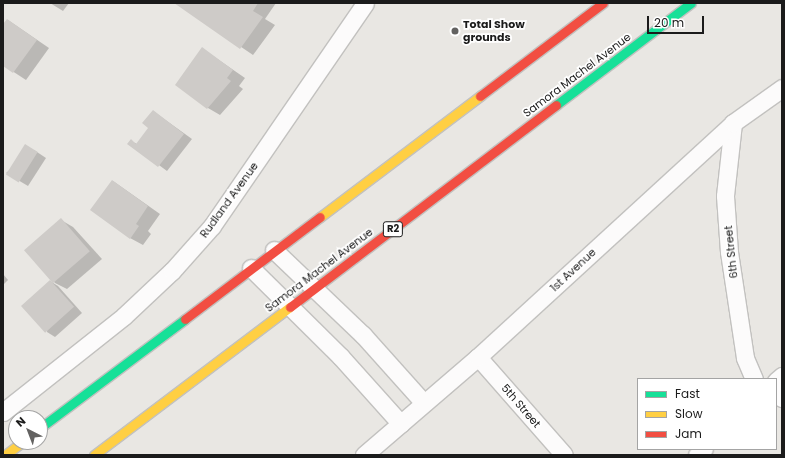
<!DOCTYPE html>
<html>
<head>
<meta charset="utf-8">
<style>
  body { margin:0 }
  #map { position:relative; width:785px; height:458px; overflow:hidden; background:#e9e7e3; font-family:Poppins,sans-serif }
  div>[style] { position:absolute }
  [style*='--x'] { left:calc(var(--x)*1px); top:calc(var(--y)*1px); width:calc(var(--w)*1px); rotate:calc(var(--a)*1deg) }
  .shadow>* { inset:0; background:#0003 }
  .building>* { inset:0; background:#cecbc8; transform-origin:0 0 }
  .roads { filter:drop-shadow(1px 0 #c2c1bf) drop-shadow(-1px 0 #c2c1bf) drop-shadow(0 1px #c2c1bf) drop-shadow(0 -1px #c2c1bf) }
  .street>* { height:17px; margin:-8.5px; padding:0 8.5px; transform-origin:8.5px; border-radius:8.5px; background:#fcfbfb }
  .fast>* { height:9px; margin:-4.5px; padding:0 4.5px; transform-origin:4.5px; border-radius:4.5px; background:#16e098 }
  .slow>* { height:9px; margin:-4.5px; padding:0 4.5px; transform-origin:4.5px; border-radius:4.5px; background:#ffcf43 }
  .jam>* { height:9px; margin:-4.5px; padding:0 4.5px; transform-origin:4.5px; border-radius:4.5px; background:#f24e42 }
  .dots>* { width:11px; height:11px; translate:-50% -50%; box-sizing:border-box; border:2px solid #fff; border-radius:50% }
  span { translate:-50% -50%; white-space:nowrap; text-align:center; line-height:1.15; -webkit-text-stroke:3.5px #fff; paint-order:stroke }
  .shield-label span { padding:1px 3px; background:#fff; border:1px solid; border-radius:3px; -webkit-text-stroke-width:0 }
  .shield-label { font-size:10px; color:#1b1b1b; font-weight:700 }
  .poi-label { font-size:11px; color:#1b1b1b; font-weight:700 }
  .left { translate:0 -50%; text-align:left }
  .street-label { font-size:11px; color:#1b1b1b }
  .frame { position:absolute; inset:0; border:4px solid #1b1b1b; pointer-events:none }
  .legend { position:absolute; left:637px; top:378px; width:140px; height:72px; box-sizing:border-box; background:#fff; border:1px solid #a4a4a4; margin:0; padding:5px 7px; list-style:none; font-size:12px; color:#1b1b1b }
  .legend li { display:flex; align-items:center; gap:8px; height:20px }
  .legend b { width:20px; border:1px solid #a4a4a4 }
  .north { position:absolute; left:8px; top:410px; width:40px; height:40px; box-sizing:border-box; background:#fff; border:1px solid #a4a4a4; border-radius:50%; rotate:318deg; font-size:11px; font-weight:700; line-height:16px; text-align:center; color:#1b1b1b }
  .north::after { content:''; display:block; margin:auto; width:14px; height:18px; background:#636261; clip-path:polygon(50% 0,100% 100%,50% 72%,0 100%) }
  .scale { position:absolute; left:647px; top:16px; width:57px; height:18px; box-sizing:border-box; border:2px solid #1b1b1b; border-top:0; padding-left:5px; font-size:12px; line-height:14px; white-space:nowrap; color:#1b1b1b; -webkit-text-stroke:3px #fff; paint-order:stroke }
</style>
</head>
<body>
<div id="map">
  <div class="shadow">
    <i style="clip-path:polygon(50px 3px,69px 3px,63px 11px)"></i>
    <i style="clip-path:polygon(176px 3px,276px 3px,265px 19px,275px 25px,253px 55px)"></i>
    <i style="clip-path:polygon(8px 20px,49px 48px,26px 80px,3px 65px,3px 26px)"></i>
    <i style="clip-path:polygon(203px 49px,245px 78px,239px 86px,243px 89px,220px 115px,208px 108px)"></i>
    <i style="clip-path:polygon(153px 111px,192px 139px,167px 171px,129px 143px,131px 141px,137px 144px,150px 128px)"></i>
    <i style="clip-path:polygon(34px 150px,46px 158px,28px 186px,6px 173px)"></i>
    <i style="clip-path:polygon(113px 181px,160px 214px,148px 231px,151px 234px,143px 245px,130px 238px)"></i>
    <i style="clip-path:polygon(61px 220px,73px 227px,102px 259px,67px 289px,55px 283px,26px 251px)"></i>
    <i style="clip-path:polygon(3px 274px,8px 280px,3px 285px)"></i>
    <i style="clip-path:polygon(50px 281px,58px 286px,82px 313px,55px 337px,47px 332px)"></i>
  </div>
  <div class="building">
    <i style="clip-path:polygon(174px 3px,258px 3px,253px 11px,263px 17px,240px 49px)"></i>
    <i style="clip-path:polygon(7px 19px,37px 40px,13px 73px,3px 66px,3px 24px)"></i>
    <i style="clip-path:polygon(202px 47px,233px 70px,227px 78px,231px 81px,207px 109px,175px 85px)"></i>
    <i style="clip-path:polygon(153px 110px,184px 134px,158px 167px,127px 144px,131px 139px,136px 144px,148px 128px,142px 123px)"></i>
    <i style="left:25px;top:144px;width:15px;height:36px;rotate:32deg"></i>
    <i style="clip-path:polygon(112px 180px,148px 206px,136px 224px,139px 226px,130px 239px,90px 210px)"></i>
    <i style="left:61px;top:218px;width:44px;height:49px;rotate:49deg"></i>
    <i style="left:50px;top:280px;width:36px;height:39px;rotate:48deg"></i>
  </div>
  <div class="roads">
    <div class="street">
      <i style="--x:733;--y:123;--w:73;--a:96.3"></i>
      <i style="--x:725;--y:196;--w:56;--a:85.9"></i>
      <i style="--x:729;--y:252;--w:107;--a:81.4"></i>
      <i style="--x:745;--y:358;--w:23;--a:67"></i>
      <i style="--x:274;--y:250;--w:123;--a:43.7"></i>
      <i style="--x:363;--y:335;--w:91;--a:48.1"></i>
      <i style="--x:251;--y:268;--w:125;--a:44.7"></i>
      <i style="--x:340;--y:356;--w:91;--a:48.1"></i>
      <i style="--x:478;--y:357;--w:130;--a:48.7"></i>
      <i style="--x:776;--y:381;--w:8;--a:-40"></i>
      <i style="--x:776;--y:395;--w:7;--a:27"></i>
      <i style="--x:3;--y:412;--w:154;--a:-38.4"></i>
      <i style="--x:124;--y:316;--w:66;--a:-43.2"></i>
      <i style="--x:172;--y:271;--w:60;--a:-48.4"></i>
      <i style="--x:212;--y:226;--w:270;--a:-55.5"></i>
      <i style="--x:364;--y:455;--w:150;--a:-40.7"></i>
      <i style="--x:478;--y:357;--w:346;--a:-42.5"></i>
      <i style="--x:733;--y:123;--w:60;--a:-35.5"></i>
      <i style="--x:697;--y:455;--w:9;--a:-41"></i>
    </div>
    <div class="fast">
      <i style="--x:556;--y:105;--w:169;--a:-37.1"></i>
      <i style="--x:40;--y:428;--w:181;--a:-36.9"></i>
    </div>
    <div class="slow">
      <i style="--x:320;--y:217;--w:201;--a:-37.1"></i>
      <i style="--x:5;--y:455;--w:21;--a:-37"></i>
      <i style="--x:94;--y:455;--w:246;--a:-37.1"></i>
    </div>
    <div class="jam">
      <i style="--x:480;--y:96;--w:154;--a:-37.1"></i>
      <i style="--x:290;--y:307;--w:334;--a:-37.2"></i>
      <i style="--x:185;--y:319;--w:169;--a:-37.1"></i>
    </div>
  </div>
  <div class="dots">
    <i style="left:455px;top:31px;background:#636261"></i>
  </div>
  <div class="shield-label">
    <span style="left:393px;top:229px">R2</span>
  </div>
  <div class="poi-label">
    <span class="left" style="left:463px;top:31px">Total Show<br>grounds</span>
  </div>
  <div class="street-label">
    <span style="left:577px;top:75px;rotate:-37deg">Samora Machel Avenue</span>
    <span style="left:229px;top:200px;rotate:-54deg">Rudland Avenue</span>
    <span style="left:731px;top:252px;rotate:-96deg">6th Street</span>
    <span style="left:319px;top:270px;rotate:-37deg">Samora Machel Avenue</span>
    <span style="left:573px;top:270px;rotate:-43deg">1st Avenue</span>
    <span style="left:521px;top:406px;rotate:49deg">5th Street</span>
  </div>
  <div class="frame"></div>
  <ul class="legend">
  <li><b style="height:5px;background:#16e098"></b>Fast</li>
  <li><b style="height:5px;background:#ffcf43"></b>Slow</li>
  <li><b style="height:5px;background:#f24e42"></b>Jam</li>
  </ul>
  <div class="north">N</div>
  <div class="scale">20 m</div>
</div>
</body>
</html>
